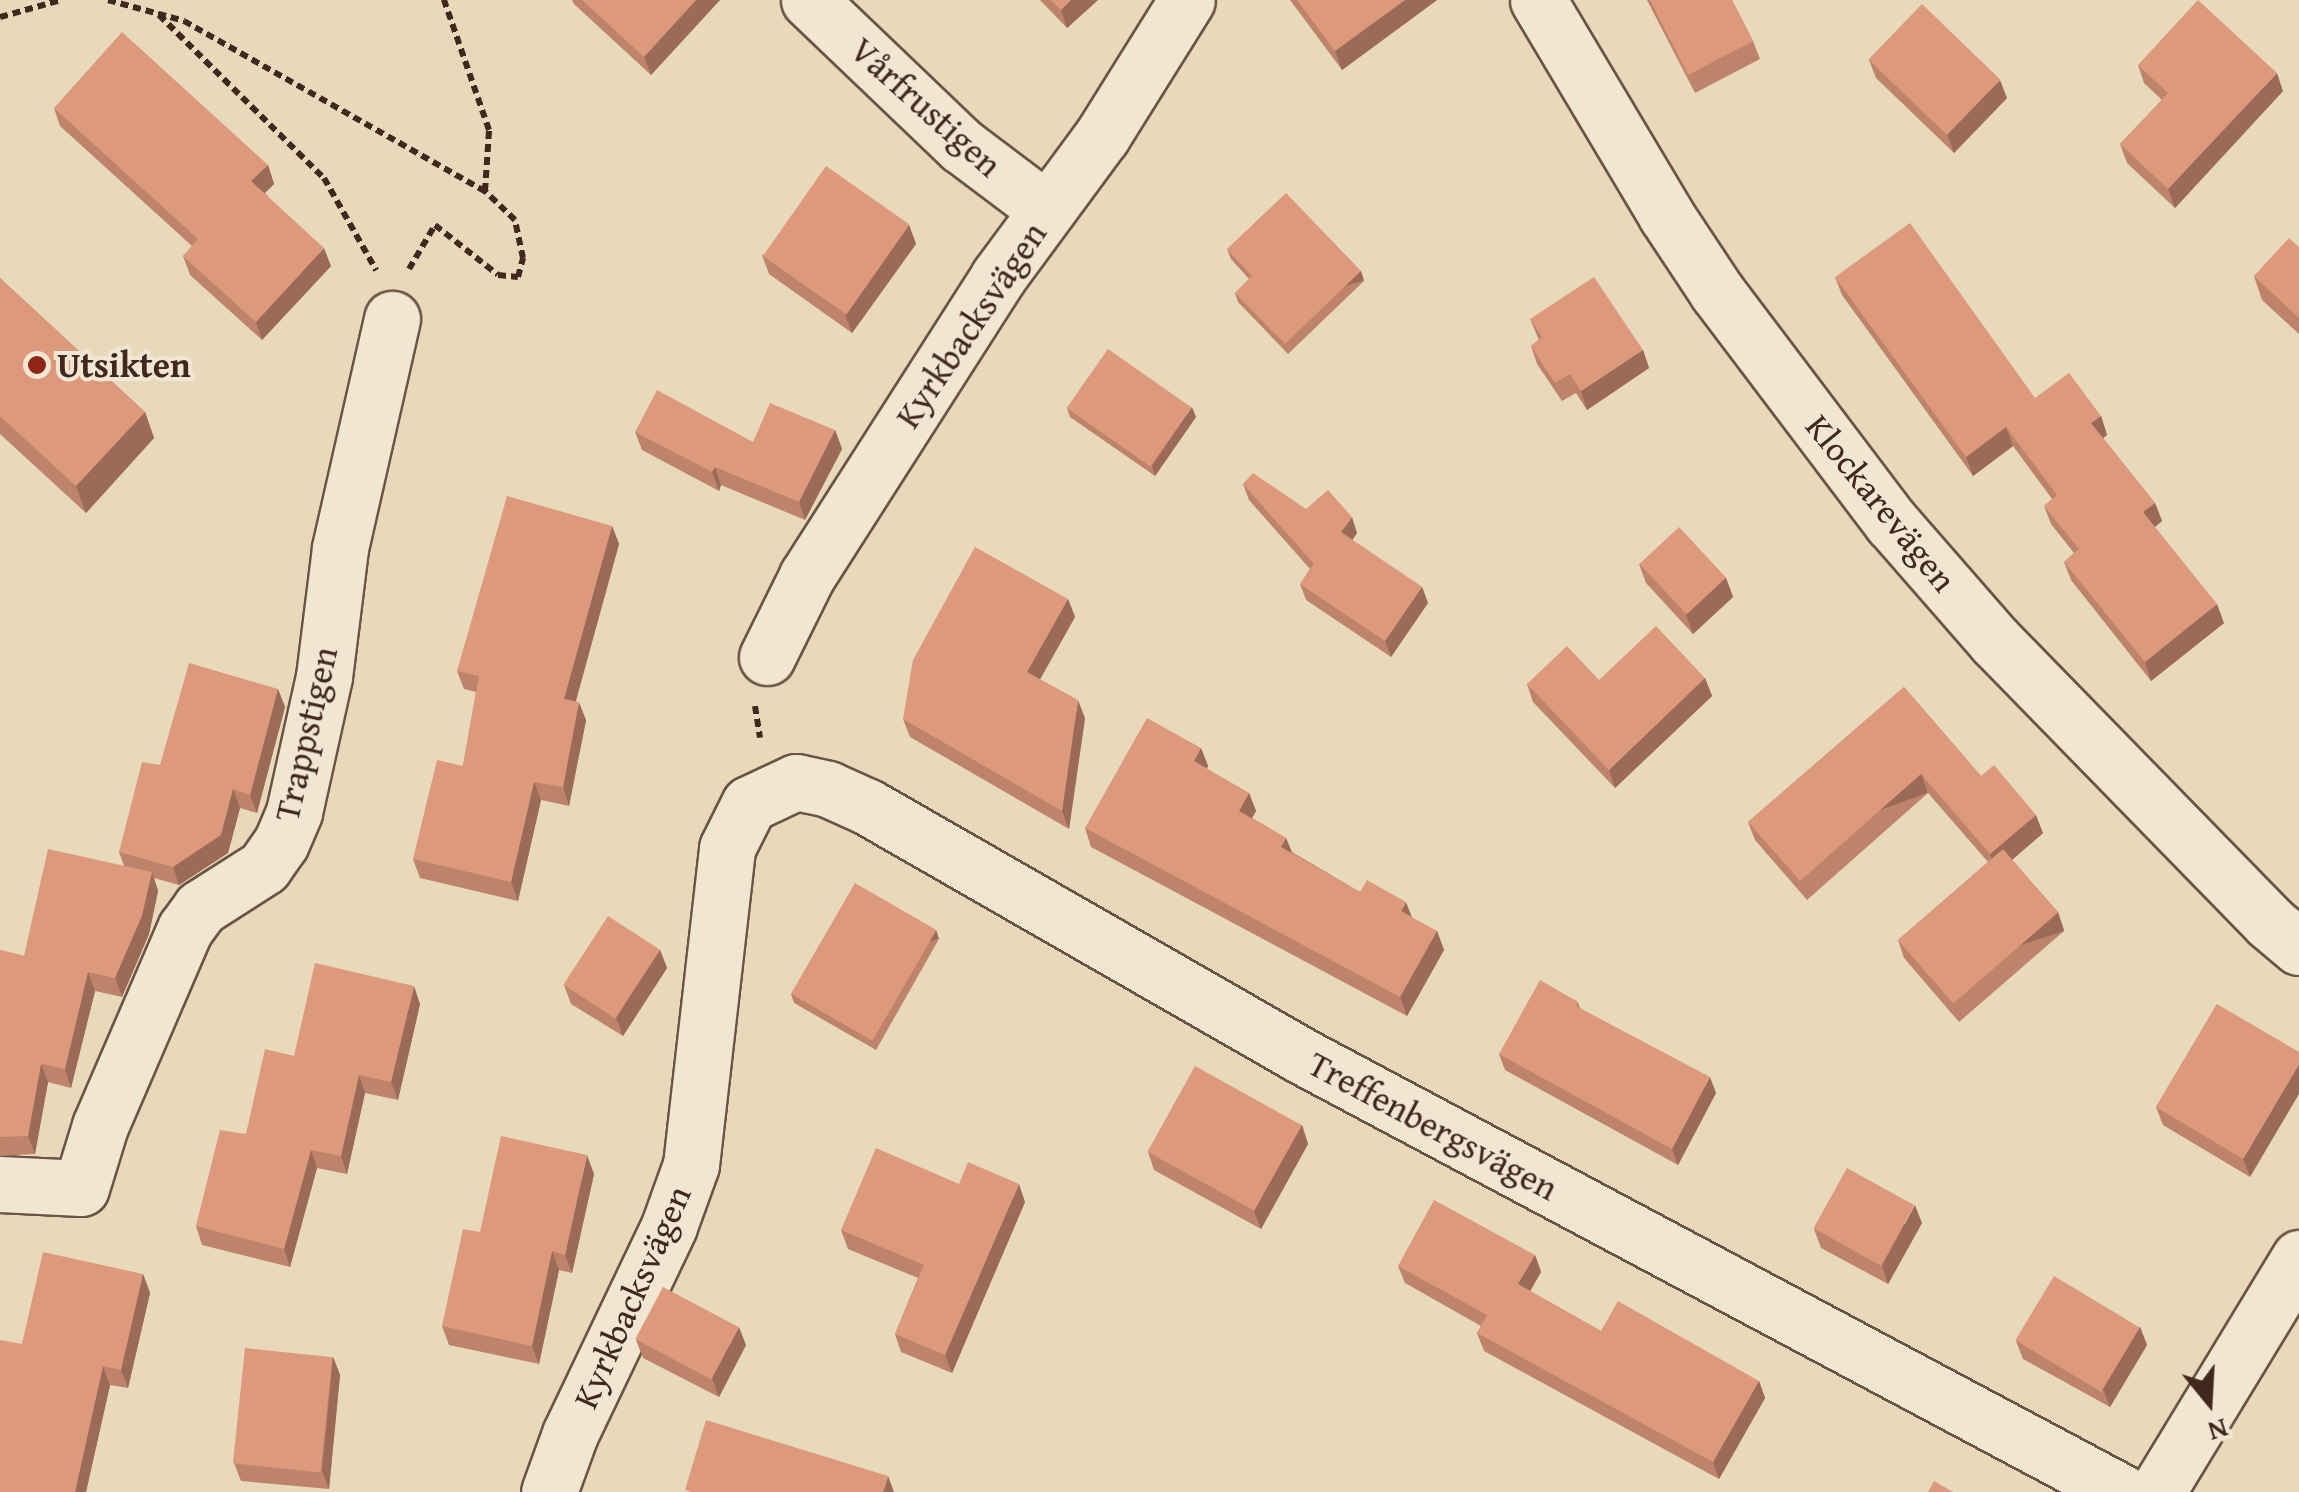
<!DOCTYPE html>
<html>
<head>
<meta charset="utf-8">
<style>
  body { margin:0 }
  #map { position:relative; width:2299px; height:1492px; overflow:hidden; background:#e8d9ba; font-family:"Gentium Book Plus",serif }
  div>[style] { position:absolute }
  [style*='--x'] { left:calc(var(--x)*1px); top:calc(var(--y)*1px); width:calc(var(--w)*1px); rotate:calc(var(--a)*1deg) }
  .path>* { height:6px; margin-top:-3px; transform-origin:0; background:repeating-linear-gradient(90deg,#40281e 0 8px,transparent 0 13px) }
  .roads { filter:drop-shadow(2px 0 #6a5445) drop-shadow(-2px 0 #6a5445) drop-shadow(0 2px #6a5445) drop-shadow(0 -2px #6a5445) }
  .minor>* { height:55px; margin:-27.5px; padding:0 27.5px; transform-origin:27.5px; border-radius:27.5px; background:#f0e6d2 }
  .tertiary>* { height:55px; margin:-27.5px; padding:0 27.5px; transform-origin:27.5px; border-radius:27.5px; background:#f0e6d2 }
  .wall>* { inset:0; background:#be846b }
  .shaded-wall>* { inset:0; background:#9b6b57; transform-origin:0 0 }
  .building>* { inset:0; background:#dd997c; transform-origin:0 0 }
  .dots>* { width:28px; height:28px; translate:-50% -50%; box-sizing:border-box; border:5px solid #f0e6d2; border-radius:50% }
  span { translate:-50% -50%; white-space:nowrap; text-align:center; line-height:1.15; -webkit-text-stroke:8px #f0e6d2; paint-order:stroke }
  .street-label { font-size:35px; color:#40281e }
  .poi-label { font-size:35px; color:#40281e; font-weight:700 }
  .left { translate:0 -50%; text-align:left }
  .north { position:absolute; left:2159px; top:1352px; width:100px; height:100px; -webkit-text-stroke:8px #f0e6d2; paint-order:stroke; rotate:162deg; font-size:28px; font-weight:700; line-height:40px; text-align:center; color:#40281e }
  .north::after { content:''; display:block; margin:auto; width:35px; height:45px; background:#40281e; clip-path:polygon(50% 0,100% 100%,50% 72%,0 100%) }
</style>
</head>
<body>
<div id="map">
  <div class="path">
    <i style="--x:108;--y:0;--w:79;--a:15.4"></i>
    <i style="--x:184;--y:21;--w:346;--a:29.5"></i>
    <i style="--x:485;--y:191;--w:61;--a:-86.2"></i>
    <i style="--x:489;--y:130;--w:138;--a:-109.1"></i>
    <i style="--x:159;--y:15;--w:232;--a:44.7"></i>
    <i style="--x:324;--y:178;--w:106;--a:60.5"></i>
    <i style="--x:0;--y:17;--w:63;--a:-15.6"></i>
    <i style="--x:409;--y:269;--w:51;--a:-59.4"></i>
    <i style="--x:435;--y:225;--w:80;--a:38.4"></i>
    <i style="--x:498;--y:275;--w:20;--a:6"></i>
    <i style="--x:518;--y:277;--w:20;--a:-75"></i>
    <i style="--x:523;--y:258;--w:39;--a:-102"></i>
    <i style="--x:515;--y:220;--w:42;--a:-136"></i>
    <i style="--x:755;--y:706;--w:32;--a:81"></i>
  </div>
  <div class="roads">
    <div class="minor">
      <i style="--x:809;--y:0;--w:211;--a:43.7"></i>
      <i style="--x:962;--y:146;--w:106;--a:37"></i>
      <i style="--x:1538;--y:0;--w:250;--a:59.2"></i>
      <i style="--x:1666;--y:215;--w:92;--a:56.5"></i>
      <i style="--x:1717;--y:292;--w:290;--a:52.9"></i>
      <i style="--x:1892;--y:523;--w:157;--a:48.9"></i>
      <i style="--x:1995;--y:641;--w:392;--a:45.7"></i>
      <i style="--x:2269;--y:922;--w:39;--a:40"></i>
      <i style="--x:767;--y:657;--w:90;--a:-63.7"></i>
      <i style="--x:807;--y:576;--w:355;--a:-57.4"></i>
      <i style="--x:998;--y:277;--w:175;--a:-53.6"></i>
      <i style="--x:1102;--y:136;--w:160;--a:-58"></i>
      <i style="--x:0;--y:1184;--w:81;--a:2.8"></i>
      <i style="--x:81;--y:1188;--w:65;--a:-73"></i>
      <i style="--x:100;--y:1126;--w:215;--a:-66.7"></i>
      <i style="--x:185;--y:929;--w:26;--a:-54"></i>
      <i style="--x:200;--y:908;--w:76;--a:-32.6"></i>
      <i style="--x:264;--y:867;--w:29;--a:-55"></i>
      <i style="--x:281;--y:843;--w:34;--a:-67"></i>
      <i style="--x:294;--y:812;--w:138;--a:-77.5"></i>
      <i style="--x:324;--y:677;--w:130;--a:-82.9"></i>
      <i style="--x:340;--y:548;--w:235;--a:-77.2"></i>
      <i style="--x:549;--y:1492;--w:62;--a:-70.1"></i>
      <i style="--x:570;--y:1434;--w:230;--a:-64.5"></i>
      <i style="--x:669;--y:1226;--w:65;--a:-70.2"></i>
      <i style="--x:691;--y:1165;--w:319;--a:-83.5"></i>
      <i style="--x:727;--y:848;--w:49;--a:-63.4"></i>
      <i style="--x:749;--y:804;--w:52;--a:-25.1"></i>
      <i style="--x:796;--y:782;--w:33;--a:12"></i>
      <i style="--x:828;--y:789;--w:44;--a:24.2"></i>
      <i style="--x:868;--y:807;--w:500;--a:29.84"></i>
      <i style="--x:1302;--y:1056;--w:928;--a:28.03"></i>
    </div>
    <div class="tertiary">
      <i style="--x:2157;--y:1492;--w:274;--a:-58.7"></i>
    </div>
  </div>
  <div class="wall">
    <i style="clip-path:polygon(572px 0,720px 0,651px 75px,574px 4px)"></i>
    <i style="clip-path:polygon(1040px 0,1098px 0,1067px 28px)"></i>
    <i style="clip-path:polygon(1290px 0,1437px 0,1342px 70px)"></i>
    <i style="clip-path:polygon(1647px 0,1732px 0,1753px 41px,1760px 59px,1695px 93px)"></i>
    <i style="clip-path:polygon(1869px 60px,2007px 98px,1954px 153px,1876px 78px)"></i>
    <i style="clip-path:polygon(2138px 65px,2283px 91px,2175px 208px,2127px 163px,2120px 144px,2162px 100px,2144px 83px)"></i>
    <i style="clip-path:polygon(54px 108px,268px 165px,274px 184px,265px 193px,331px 266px,262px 340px,190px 275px,183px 256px,192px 246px,60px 126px)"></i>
    <i style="clip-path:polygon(909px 225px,916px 244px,852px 333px,769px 274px,762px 255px)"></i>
    <i style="clip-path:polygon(2299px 247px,2299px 334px,2262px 300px,2254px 276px)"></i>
    <i style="clip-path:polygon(1227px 249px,1361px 271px,1364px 281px,1288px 354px,1238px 302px,1235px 293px,1249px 279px,1231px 259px)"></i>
    <i style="clip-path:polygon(1835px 277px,2035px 398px,2101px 416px,2107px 435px,2103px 438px,2155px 503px,2162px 521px,2155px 527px,2224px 623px,2151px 681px,2071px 580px,2064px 562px,2074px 553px,2051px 524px,2044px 506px,2052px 499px,2013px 446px,1973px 476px,1842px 295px)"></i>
    <i style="clip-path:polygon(0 278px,145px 412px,154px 438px,86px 513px,0 434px)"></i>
    <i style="clip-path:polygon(1530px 319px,1643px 350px,1649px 368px,1587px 410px,1576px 393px,1562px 401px,1537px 364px,1531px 346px,1539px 340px)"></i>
    <i style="clip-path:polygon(1067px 408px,1196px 417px,1155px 476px,1070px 417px)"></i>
    <i style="clip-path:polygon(835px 430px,842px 449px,805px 520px,721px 485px,719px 491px,642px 450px,635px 432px,753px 442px)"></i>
    <i style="clip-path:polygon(1243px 484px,1306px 509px,1357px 533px,1352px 540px,1422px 587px,1428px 603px,1391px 657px,1306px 600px,1300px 584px,1310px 569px,1249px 500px)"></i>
    <i style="clip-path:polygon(612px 526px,619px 544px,576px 701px,586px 720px,569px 806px,541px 800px,518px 901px,420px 878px,413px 859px,463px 766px,476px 692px,464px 689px,457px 671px)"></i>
    <i style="clip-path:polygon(1639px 564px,1726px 578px,1733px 597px,1693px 634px,1646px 583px)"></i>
    <i style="clip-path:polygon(1068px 599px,1075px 617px,1040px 679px,1085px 718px,1069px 829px,910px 737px,903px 719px)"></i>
    <i style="clip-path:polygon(1705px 678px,1712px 696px,1615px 788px,1533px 702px,1527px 684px,1599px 680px)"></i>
    <i style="clip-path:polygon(1904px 687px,1981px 776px,2043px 833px,2012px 860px,2058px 912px,2064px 931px,1959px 1022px,1904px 958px,1898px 940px,1988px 862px,1928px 793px,1807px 900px,1755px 840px,1748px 822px)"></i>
    <i style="clip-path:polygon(278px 689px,285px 707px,257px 813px,240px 808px,228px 853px,179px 885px,154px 878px,158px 891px,149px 934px,122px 997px,95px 991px,71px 1088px,48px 1082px,35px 1154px,0 1156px,0 950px,24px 956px,124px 866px,119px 852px,160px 765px)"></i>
    <i style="clip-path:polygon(1201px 748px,1208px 766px,1206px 769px,1249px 793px,1256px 811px,1252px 818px,1286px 838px,1292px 852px,1360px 892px,1437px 931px,1444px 950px,1407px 1016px,1091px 847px,1085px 828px)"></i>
    <i style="clip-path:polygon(936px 930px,939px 939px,876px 1050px,794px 1003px,791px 994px)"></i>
    <i style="clip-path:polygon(660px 950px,667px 968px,623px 1036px,571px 1004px,564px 985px)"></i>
    <i style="clip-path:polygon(1578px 1002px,1580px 1008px,1716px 1093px,1678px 1165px,1505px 1070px,1499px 1054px)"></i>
    <i style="clip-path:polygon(420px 1004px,398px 1100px,365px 1093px,347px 1174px,317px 1168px,290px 1267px,202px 1245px,196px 1226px,246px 1134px,294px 1056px)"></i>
    <i style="clip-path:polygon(2217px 1004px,2250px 1177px,2163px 1125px,2156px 1107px)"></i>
    <i style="clip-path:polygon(1302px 1125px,1308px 1144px,1261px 1229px,1154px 1170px,1148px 1152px)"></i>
    <i style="clip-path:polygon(594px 1174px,572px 1273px,559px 1270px,539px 1364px,449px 1345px,442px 1326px,480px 1232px)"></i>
    <i style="clip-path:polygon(959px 1184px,1025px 1202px,952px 1373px,901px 1352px,895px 1334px,918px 1278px,848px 1249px,841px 1230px)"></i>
    <i style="clip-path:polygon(1922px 1223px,1888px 1284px,1821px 1248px,1814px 1229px)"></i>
    <i style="clip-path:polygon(1535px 1255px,1541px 1272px,1530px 1291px,1601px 1331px,1759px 1381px,1765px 1398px,1719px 1479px,1484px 1351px,1477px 1333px,1481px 1326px,1405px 1283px,1398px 1266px)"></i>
    <i style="clip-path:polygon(143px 1274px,150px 1293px,128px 1388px,110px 1385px,86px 1492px,0 1492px,22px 1344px)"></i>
    <i style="clip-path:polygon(2140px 1327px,2147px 1345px,2110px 1407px,2023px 1359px,2016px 1341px)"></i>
    <i style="clip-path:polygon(636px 1340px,746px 1345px,719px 1397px,643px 1358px)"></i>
    <i style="clip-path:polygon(333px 1357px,340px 1375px,329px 1489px,241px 1481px,234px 1463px)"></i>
  </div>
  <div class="shaded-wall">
    <i style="clip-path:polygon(696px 0,720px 0,651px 75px,644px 57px)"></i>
    <i style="clip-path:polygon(1071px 0,1098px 0,1067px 28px,1061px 10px)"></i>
    <i style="clip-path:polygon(1405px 0,1437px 0,1342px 70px,1335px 51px)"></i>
    <i style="clip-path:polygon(2277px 73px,2283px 91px,2175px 208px,2168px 189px)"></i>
    <i style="clip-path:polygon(2000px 80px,2007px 98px,1954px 153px,1947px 134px)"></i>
    <i style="clip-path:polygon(268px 165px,274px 184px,258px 199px,251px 181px)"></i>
    <i style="clip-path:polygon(909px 225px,916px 244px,852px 333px,845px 315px)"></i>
    <i style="clip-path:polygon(324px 248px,331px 266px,262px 340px,256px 322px)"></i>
    <i style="left:1361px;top:271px;width:10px;height:105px;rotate:73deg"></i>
    <i style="clip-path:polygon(1643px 350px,1649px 368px,1587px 410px,1581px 391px)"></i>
    <i style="clip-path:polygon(1192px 407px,1196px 417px,1155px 476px,1152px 466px)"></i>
    <i style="clip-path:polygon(145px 412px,154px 438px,86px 513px,76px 486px)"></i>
    <i style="clip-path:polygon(2101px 416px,2107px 435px,2098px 442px,2091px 423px)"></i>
    <i style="clip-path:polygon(2006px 427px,2013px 446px,1973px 476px,1966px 457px)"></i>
    <i style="clip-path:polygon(835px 430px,842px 449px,805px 520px,799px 502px)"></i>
    <i style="clip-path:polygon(715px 467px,721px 485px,719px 491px,712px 472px)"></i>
    <i style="clip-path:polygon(2155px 503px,2162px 521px,2150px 531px,2143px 512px)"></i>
    <i style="clip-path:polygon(1352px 517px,1357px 533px,1347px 548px,1341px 532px)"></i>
    <i style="clip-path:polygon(612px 526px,619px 544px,571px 718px,564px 699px)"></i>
    <i style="clip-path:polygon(1726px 578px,1733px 597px,1693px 634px,1686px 615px)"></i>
    <i style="clip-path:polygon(1422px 587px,1428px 603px,1391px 657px,1385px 641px)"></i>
    <i style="clip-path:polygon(1068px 599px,1075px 617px,1034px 690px,1027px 672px)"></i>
    <i style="clip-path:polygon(2217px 604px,2224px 623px,2151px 681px,2145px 662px)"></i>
    <i style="clip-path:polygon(1705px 678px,1712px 696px,1615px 788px,1609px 770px)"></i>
    <i style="clip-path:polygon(278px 689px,285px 707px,257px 813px,250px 795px)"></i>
    <i style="clip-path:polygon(1078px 700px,1085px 718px,1069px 829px,1062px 811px)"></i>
    <i style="clip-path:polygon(579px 702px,586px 720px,569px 806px,563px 787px)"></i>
    <i style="clip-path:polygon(1201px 748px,1208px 766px,1200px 780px,1194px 761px)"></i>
    <i style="left:1921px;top:774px;width:20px;height:162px;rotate:70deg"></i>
    <i style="clip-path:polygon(534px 782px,541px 800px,518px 901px,511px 882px)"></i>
    <i style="clip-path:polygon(233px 789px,240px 808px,228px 853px,179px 885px,173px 867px)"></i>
    <i style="clip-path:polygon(1249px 793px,1256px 811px,1246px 829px,1239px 811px)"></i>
    <i style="clip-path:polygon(2036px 815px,2043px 833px,1997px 873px,1990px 854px)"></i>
    <i style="clip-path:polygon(1286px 838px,1293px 856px,1281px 847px)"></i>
    <i style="clip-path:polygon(152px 872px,158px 891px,149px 934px,122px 997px,115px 978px)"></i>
    <i style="clip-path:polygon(1406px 902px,1413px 920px,1401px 911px)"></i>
    <i style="left:2058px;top:912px;width:20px;height:140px;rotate:72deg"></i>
    <i style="left:936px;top:930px;width:9px;height:128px;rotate:72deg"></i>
    <i style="clip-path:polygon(1437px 931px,1444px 950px,1407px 1016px,1400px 997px)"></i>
    <i style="clip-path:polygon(660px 950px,667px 968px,623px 1036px,616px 1018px)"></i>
    <i style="clip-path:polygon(88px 972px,95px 991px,71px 1088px,65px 1069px)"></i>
    <i style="clip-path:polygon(414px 986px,420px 1004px,398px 1100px,391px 1082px)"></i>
    <i style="clip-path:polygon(41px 1064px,48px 1082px,35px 1154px,28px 1136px)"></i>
    <i style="clip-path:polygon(2299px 1064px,2299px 1094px,2250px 1177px,2243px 1159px)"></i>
    <i style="clip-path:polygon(359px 1075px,365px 1093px,347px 1174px,341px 1156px)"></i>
    <i style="clip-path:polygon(1710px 1077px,1716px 1093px,1678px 1165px,1672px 1149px)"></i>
    <i style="clip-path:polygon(1302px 1125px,1308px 1144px,1261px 1229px,1254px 1211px)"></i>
    <i style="clip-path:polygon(311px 1150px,317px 1168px,290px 1267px,284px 1249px)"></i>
    <i style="clip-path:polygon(587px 1155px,594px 1174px,572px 1273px,565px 1255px)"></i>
    <i style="clip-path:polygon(1019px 1184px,1025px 1202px,952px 1373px,945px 1355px)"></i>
    <i style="clip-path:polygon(1915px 1205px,1922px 1223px,1888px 1284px,1882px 1266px)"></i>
    <i style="clip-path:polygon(552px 1251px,559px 1270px,539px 1364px,532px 1346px)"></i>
    <i style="clip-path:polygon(1535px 1255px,1541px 1272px,1524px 1302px,1518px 1284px)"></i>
    <i style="clip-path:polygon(143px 1274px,150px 1293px,128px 1388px,121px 1370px)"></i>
    <i style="clip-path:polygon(739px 1327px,746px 1345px,719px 1397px,712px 1378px)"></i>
    <i style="clip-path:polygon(2140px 1327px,2147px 1345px,2110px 1407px,2103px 1389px)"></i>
    <i style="clip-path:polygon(333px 1357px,340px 1375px,329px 1489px,322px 1471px)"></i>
    <i style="clip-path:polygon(103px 1366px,110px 1385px,86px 1492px,75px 1492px)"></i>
    <i style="clip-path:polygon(1759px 1381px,1765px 1398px,1719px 1479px,1713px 1462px)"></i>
    <i style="clip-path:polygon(888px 1476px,894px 1492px,883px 1492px)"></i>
  </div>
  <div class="building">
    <i style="clip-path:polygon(582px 0,696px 0,644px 57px)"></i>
    <i style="clip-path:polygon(1051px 0,1071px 0,1061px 10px)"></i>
    <i style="clip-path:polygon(1297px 0,1405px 0,1335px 51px)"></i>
    <i style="clip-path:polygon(1650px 0,1732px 0,1753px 41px,1688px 75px)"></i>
    <i style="clip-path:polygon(2198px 0,2277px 73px,2168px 189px,2120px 144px,2168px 93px,2138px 65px)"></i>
    <i style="left:1922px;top:4px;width:109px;height:77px;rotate:44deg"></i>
    <i style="clip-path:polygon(122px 32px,268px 165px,251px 181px,324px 248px,256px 322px,183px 256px,198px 239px,54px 108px)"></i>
    <i style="left:826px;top:166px;width:102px;height:110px;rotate:35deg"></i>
    <i style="clip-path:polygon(1286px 193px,1361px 271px,1285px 344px,1235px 293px,1252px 276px,1227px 249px)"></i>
    <i style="clip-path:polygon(1910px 223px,2035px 398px,2069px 373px,2101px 416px,2091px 423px,2155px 503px,2143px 512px,2217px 604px,2145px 662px,2064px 562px,2079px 549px,2044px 506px,2057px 495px,2006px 427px,1966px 457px,1835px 277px)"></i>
    <i style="clip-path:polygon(2289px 238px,2299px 247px,2299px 318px,2254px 276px)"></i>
    <i style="clip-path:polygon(1594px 277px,1643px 350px,1581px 391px,1570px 374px,1555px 383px,1531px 346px,1542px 337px,1530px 319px)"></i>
    <i style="clip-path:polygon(0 278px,145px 412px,76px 486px,0 416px)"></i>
    <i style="left:1108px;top:349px;width:102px;height:72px;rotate:35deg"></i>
    <i style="clip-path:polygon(657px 390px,753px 442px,770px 403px,835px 430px,799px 502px,715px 467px,712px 472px,635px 432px)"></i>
    <i style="clip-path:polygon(1253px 473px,1306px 509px,1328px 490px,1352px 517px,1341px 532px,1422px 587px,1385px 641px,1300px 584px,1314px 564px,1243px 484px)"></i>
    <i style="clip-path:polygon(507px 496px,612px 526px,564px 699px,579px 702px,563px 787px,534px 782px,511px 882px,413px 859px,437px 760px,463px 766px,479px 676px,457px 671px)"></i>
    <i style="left:1679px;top:527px;width:69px;height:54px;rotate:47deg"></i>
    <i style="clip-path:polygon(975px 547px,1068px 599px,1027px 672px,1078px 700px,1062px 811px,903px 719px,913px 660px)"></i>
    <i style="clip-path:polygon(1656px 626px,1705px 678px,1609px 770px,1527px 684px,1567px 646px,1599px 680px)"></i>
    <i style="clip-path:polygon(189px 663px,278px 689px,250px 795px,233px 789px,221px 835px,173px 867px,119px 852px,142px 762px,160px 765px)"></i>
    <i style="clip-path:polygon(1904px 687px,1981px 776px,1994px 765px,2036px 815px,1990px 854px,1921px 774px,1800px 881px,1748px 822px)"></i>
    <i style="clip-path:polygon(1147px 718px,1201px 748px,1194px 761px,1249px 793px,1239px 811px,1286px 838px,1281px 847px,1360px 892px,1367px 880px,1406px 902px,1401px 911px,1437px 931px,1400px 997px,1085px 828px)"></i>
    <i style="clip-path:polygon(48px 849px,152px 872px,142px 916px,115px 978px,88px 972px,65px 1069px,41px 1064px,28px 1136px,0 1137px,0 950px,24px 956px)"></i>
    <i style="left:2003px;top:849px;width:84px;height:139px;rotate:49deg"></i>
    <i style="left:855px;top:883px;width:94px;height:128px;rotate:30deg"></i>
    <i style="left:608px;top:916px;width:62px;height:82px;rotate:33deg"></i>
    <i style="clip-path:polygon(315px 963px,414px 986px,391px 1082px,359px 1075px,341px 1156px,311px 1150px,284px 1249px,196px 1226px,220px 1130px,246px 1134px,265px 1049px,294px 1056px)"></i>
    <i style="clip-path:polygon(1540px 980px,1578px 1002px,1576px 1006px,1710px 1077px,1672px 1149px,1499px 1054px)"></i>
    <i style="clip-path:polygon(2217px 1004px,2299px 1052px,2299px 1064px,2243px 1159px,2156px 1107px)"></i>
    <i style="left:1195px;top:1066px;width:122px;height:98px;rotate:29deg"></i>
    <i style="clip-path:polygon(501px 1136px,587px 1155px,565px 1255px,552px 1251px,532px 1346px,442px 1326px,463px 1229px,480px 1232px)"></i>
    <i style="clip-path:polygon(876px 1148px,959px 1184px,968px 1162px,1019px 1184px,945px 1355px,895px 1334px,924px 1265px,841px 1230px)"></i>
    <i style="left:1847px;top:1168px;width:77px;height:69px;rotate:29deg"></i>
    <i style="clip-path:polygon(1434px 1200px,1535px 1255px,1518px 1284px,1601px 1331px,1618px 1301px,1759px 1381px,1713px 1462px,1477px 1333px,1487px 1315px,1398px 1266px)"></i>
    <i style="clip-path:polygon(43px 1252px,143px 1274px,121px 1370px,103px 1366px,75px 1492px,0 1492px,0 1340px,22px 1344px)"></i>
    <i style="left:2054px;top:1276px;width:100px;height:75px;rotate:31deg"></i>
    <i style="left:663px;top:1287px;width:86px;height:59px;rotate:28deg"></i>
    <i style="left:245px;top:1348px;width:88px;height:116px;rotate:6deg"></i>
    <i style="clip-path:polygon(706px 1420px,888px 1476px,883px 1492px,691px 1492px,685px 1490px)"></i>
    <i style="clip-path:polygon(1934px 1481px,1953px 1492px,1928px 1492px)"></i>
  </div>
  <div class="dots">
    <i style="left:37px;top:365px;background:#8f2418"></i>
  </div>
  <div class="street-label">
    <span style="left:926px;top:107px;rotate:42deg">Vårfrustigen</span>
    <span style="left:971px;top:325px;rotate:-56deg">Kyrkbacksvägen</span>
    <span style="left:1881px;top:503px;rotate:51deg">Klockarevägen</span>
    <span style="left:306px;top:734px;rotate:-77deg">Trappstigen</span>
    <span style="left:1433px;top:1126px;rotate:28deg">Treffenbergsvägen</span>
    <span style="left:632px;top:1297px;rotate:-66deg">Kyrkbacksvägen</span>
  </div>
  <div class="poi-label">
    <span class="left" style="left:57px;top:365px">Utsikten</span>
  </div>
  <div class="north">N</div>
</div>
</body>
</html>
